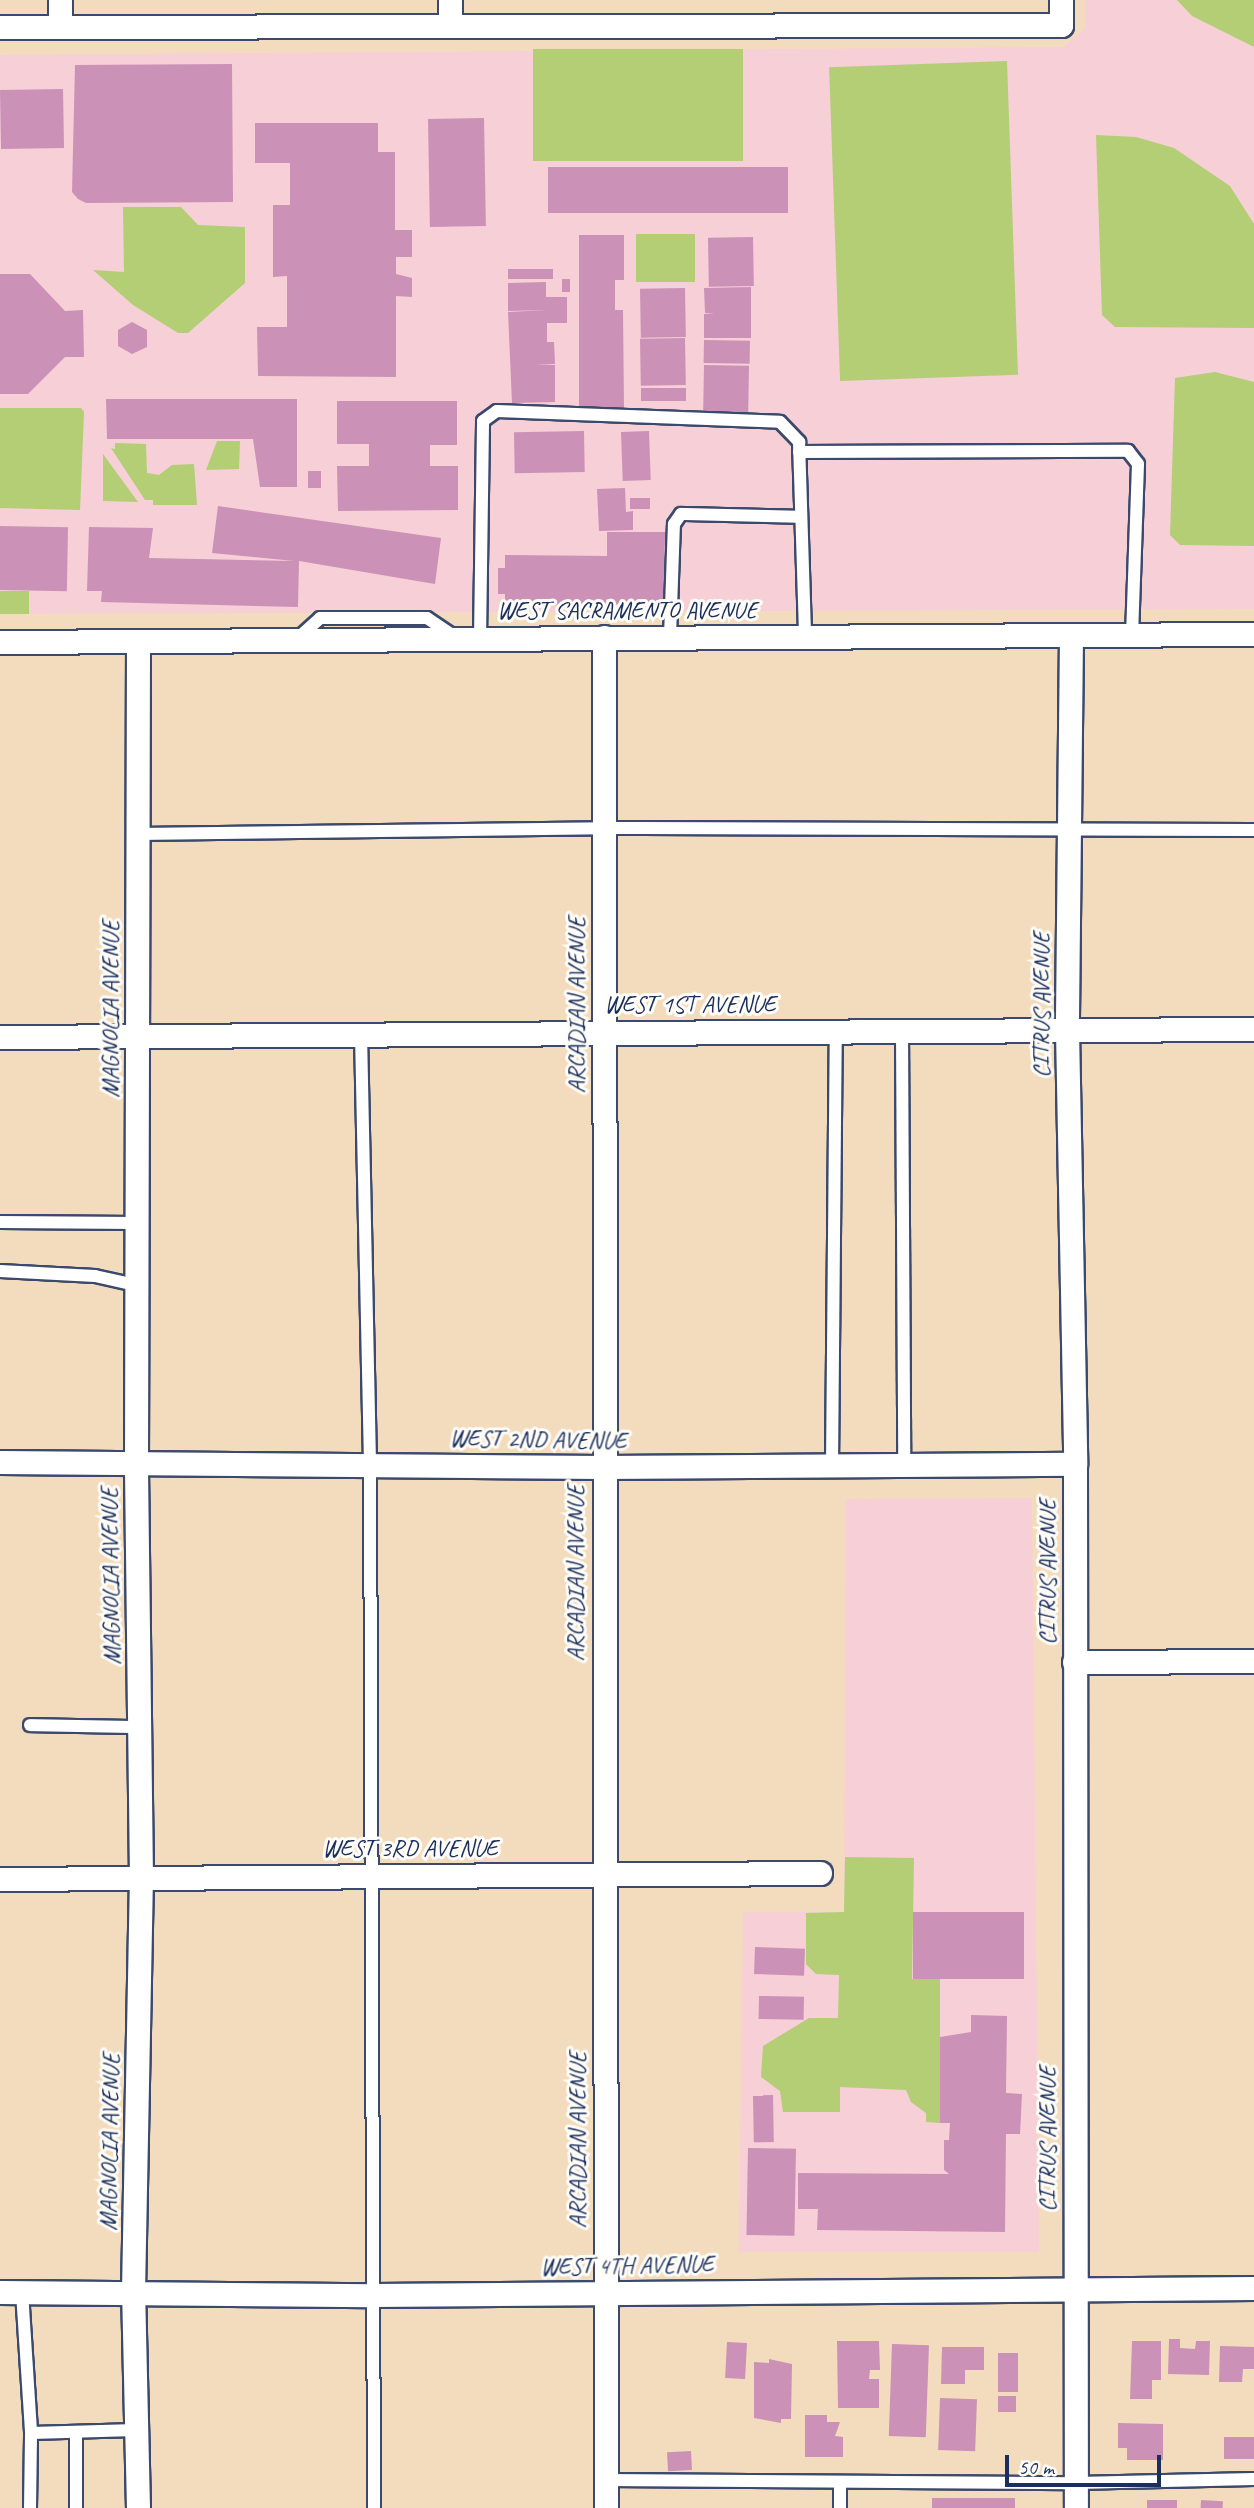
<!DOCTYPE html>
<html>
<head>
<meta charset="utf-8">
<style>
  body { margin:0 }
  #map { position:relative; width:1254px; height:2508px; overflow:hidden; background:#f3dcbd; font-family:Caveat,sans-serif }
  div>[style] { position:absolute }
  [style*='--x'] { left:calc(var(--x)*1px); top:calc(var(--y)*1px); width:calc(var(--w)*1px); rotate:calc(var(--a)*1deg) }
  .built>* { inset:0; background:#f6cfd7 }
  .green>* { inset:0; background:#b3ce74; transform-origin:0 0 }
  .building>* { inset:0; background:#cb91b7; transform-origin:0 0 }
  .roads { filter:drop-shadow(2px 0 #3b496c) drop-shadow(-2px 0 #3b496c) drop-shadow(0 2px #3b496c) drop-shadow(0 -2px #3b496c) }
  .lane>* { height:12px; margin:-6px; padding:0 6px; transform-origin:6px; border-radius:6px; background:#fff }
  .street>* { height:23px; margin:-11.5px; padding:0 11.5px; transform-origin:11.5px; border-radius:11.5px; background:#fff }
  span { translate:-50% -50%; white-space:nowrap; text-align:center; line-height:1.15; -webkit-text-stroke:6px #fdfcf7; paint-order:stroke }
  .street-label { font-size:24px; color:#1b2f5e }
  .scale { position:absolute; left:1005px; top:2455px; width:156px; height:32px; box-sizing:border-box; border:4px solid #1b2f5e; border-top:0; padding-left:9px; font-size:21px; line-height:24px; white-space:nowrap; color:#1b2f5e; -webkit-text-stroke:5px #fdfcf7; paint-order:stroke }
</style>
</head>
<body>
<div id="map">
  <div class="built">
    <i style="clip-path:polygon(1085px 0,1254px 0,1254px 609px,0 614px,0 55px,1064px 47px,1085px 28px)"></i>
    <i style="clip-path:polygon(1032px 1498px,1039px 2252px,739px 2252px,743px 1912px,844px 1912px,846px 1499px)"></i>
  </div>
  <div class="green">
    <i style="clip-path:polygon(1177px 0,1254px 0,1254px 47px,1192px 16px)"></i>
    <i style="left:533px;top:49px;width:210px;height:112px"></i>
    <i style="left:1007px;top:61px;width:314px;height:178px;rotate:88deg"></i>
    <i style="clip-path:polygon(1096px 135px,1136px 137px,1174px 148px,1230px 186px,1254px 224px,1254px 328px,1115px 327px,1102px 315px)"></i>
    <i style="clip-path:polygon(123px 207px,181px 207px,198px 225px,245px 227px,245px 283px,188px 333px,178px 333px,133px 305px,93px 270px,124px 272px)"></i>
    <i style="left:695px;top:234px;width:48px;height:59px;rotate:90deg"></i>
    <i style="clip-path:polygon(1215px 372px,1254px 382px,1254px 546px,1180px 545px,1170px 535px,1175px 378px)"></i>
    <i style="clip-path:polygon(0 408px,81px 408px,84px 412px,80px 510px,0 508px)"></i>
    <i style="clip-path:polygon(217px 441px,240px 441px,239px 469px,206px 470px)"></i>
    <i style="clip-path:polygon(115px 443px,146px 444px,147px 473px,159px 475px,172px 465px,194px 464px,197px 505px,153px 505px,153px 500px,145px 500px,111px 448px,115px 449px)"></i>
    <i style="clip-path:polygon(103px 454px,138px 502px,103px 501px)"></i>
    <i style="left:0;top:591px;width:29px;height:23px"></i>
    <i style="clip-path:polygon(845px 1857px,914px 1858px,912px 1979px,940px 1979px,940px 2123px,926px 2122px,926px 2113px,911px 2102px,906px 2090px,840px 2087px,840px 2112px,783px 2112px,780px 2091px,761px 2077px,763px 2046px,809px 2018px,838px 2018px,839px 1975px,816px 1974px,806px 1964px,806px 1913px,844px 1912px)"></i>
  </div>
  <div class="building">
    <i style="clip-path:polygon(232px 64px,233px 202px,86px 203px,78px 199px,72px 192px,75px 65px)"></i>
    <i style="left:63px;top:89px;width:59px;height:63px;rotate:89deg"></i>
    <i style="left:484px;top:118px;width:108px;height:56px;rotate:89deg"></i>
    <i style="clip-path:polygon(255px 123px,378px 123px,378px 152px,395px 152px,395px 230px,412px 230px,412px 257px,396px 257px,396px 274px,412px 278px,412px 297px,396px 296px,396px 377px,258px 376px,257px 327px,287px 327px,287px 276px,273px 277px,273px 205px,290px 205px,290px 163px,255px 163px)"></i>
    <i style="left:788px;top:167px;width:46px;height:240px;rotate:90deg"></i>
    <i style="clip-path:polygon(579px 235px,624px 235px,624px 280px,615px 280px,615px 310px,623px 310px,624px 408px,579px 409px)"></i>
    <i style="left:753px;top:237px;width:49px;height:45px;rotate:89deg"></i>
    <i style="left:553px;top:269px;width:10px;height:45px;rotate:90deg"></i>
    <i style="clip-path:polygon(0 274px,30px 274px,65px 311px,83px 310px,84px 357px,65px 357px,28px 394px,0 394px)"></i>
    <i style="left:562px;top:279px;width:8px;height:13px"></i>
    <i style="clip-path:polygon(546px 282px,546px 297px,567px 297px,567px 323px,547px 323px,547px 342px,554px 342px,555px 364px,536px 365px,555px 365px,555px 402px,512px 403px,508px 312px,548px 310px,508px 311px,508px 283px)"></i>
    <i style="clip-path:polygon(751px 287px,751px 338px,704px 338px,704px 314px,715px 314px,705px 313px,704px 288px)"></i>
    <i style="left:685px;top:288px;width:49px;height:45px;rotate:89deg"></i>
    <i style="clip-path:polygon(132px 322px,147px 330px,147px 347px,132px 354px,118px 346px,118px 330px)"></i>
    <i style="left:685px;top:338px;width:47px;height:45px;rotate:89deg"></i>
    <i style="left:704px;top:340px;width:46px;height:23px;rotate:1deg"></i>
    <i style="left:704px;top:365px;width:45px;height:48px;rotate:1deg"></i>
    <i style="left:686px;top:388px;width:13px;height:45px;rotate:90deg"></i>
    <i style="clip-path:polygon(106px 399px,297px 399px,297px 487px,260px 487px,253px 439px,107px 439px)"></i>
    <i style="clip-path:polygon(337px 401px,457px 401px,457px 445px,430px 445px,430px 466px,458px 466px,458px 510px,338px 511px,337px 466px,369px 466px,369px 444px,337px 444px)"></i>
    <i style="left:584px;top:431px;width:41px;height:70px;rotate:89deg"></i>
    <i style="left:649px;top:431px;width:49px;height:28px;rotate:88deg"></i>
    <i style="left:308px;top:471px;width:13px;height:17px"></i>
    <i style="clip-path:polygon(625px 488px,626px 512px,633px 511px,633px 530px,599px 531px,597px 489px)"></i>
    <i style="left:630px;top:498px;width:20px;height:11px"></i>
    <i style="clip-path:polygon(218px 506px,441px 538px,435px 584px,299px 561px,298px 607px,101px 602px,102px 591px,87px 591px,89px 527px,153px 528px,149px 558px,294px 561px,212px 553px)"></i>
    <i style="left:0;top:526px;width:68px;height:64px;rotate:1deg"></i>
    <i style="clip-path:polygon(607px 532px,665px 532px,664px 604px,505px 606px,505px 594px,498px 594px,498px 568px,505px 568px,505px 555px,607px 556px)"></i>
    <i style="left:913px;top:1912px;width:111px;height:67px"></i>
    <i style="left:755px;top:1947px;width:50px;height:27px;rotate:2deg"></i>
    <i style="left:759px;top:1996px;width:45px;height:23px;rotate:1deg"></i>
    <i style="clip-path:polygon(971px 2015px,1007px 2016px,1006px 2093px,1022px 2094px,1020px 2134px,1006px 2134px,1005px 2232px,817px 2230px,818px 2209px,798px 2209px,798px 2173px,949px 2174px,944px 2170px,944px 2140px,949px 2140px,950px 2123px,940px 2123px,940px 2037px,971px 2032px)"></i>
    <i style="left:773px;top:2095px;width:47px;height:20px;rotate:89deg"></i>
    <i style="left:748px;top:2148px;width:48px;height:87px;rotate:1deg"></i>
    <i style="clip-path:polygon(1169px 2339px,1180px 2339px,1180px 2348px,1195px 2349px,1196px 2341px,1210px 2341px,1209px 2375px,1168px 2374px)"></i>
    <i style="clip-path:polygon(837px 2341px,879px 2341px,880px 2370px,870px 2370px,869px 2379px,879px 2379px,879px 2408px,838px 2408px)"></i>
    <i style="clip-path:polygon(1132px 2341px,1161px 2341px,1161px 2380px,1152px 2380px,1152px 2399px,1130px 2399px)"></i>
    <i style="left:727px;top:2342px;width:20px;height:36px;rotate:3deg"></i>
    <i style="left:892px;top:2344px;width:37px;height:92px;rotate:2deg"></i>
    <i style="clip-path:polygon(1220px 2346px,1254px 2347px,1254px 2369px,1243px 2369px,1242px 2382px,1219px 2382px)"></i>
    <i style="clip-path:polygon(942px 2347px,984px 2347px,984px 2370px,965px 2370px,965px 2384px,941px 2384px)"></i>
    <i style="left:998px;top:2353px;width:20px;height:39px"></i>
    <i style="clip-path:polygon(769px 2359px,792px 2364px,791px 2419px,781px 2419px,781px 2423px,754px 2418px,754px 2362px,769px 2363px)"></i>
    <i style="left:998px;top:2396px;width:18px;height:16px"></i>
    <i style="left:940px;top:2398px;width:37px;height:52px;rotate:2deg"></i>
    <i style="clip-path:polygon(805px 2415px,827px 2415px,827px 2422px,840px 2422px,835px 2436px,843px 2437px,843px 2457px,805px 2457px)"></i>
    <i style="clip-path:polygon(1118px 2423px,1163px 2424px,1163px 2460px,1127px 2460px,1127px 2448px,1118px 2448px)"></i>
    <i style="left:1224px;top:2437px;width:30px;height:22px"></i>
    <i style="left:691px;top:2451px;width:19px;height:24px;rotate:87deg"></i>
    <i style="left:932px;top:2498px;width:83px;height:10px"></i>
    <i style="left:1177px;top:2500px;width:8px;height:30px;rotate:90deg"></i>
    <i style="left:1201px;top:2500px;width:22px;height:8px;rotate:3deg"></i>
  </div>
  <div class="roads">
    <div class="lane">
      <i style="--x:799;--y:452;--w:329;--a:-0.2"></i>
      <i style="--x:1128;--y:451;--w:16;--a:52"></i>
      <i style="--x:1138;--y:464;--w:171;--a:92"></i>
      <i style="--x:670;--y:637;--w:113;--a:-88"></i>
      <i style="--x:674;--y:524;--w:12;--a:-55"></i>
      <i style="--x:681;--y:514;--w:120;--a:1.4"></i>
      <i style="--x:298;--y:638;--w:30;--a:-42"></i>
      <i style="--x:320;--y:618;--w:107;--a:0"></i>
      <i style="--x:427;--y:618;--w:34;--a:34"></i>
      <i style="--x:480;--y:639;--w:218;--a:-89.2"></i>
      <i style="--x:483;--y:421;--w:17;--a:-36"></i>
      <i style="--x:497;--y:411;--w:283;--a:2.2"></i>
      <i style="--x:780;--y:422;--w:28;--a:46"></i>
      <i style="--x:799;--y:442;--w:194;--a:88.2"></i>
      <i style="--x:137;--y:834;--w:467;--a:-0.7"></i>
      <i style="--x:604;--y:828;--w:650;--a:0.18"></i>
      <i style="--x:902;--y:1030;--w:435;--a:89.7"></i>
      <i style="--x:361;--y:1034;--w:430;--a:88.8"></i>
      <i style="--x:370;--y:1464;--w:1044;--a:89.78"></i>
      <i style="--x:0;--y:1222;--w:137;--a:0.4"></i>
      <i style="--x:0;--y:1271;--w:95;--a:3"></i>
      <i style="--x:95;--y:1276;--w:42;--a:12.4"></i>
      <i style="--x:832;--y:1466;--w:435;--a:-89.5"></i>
      <i style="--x:30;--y:1725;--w:109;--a:1.1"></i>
      <i style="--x:22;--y:2292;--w:141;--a:86.3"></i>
      <i style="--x:31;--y:2433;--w:105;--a:-1.6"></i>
      <i style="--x:605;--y:2480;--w:471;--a:0.4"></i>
      <i style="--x:1076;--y:2483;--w:178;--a:-1.3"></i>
      <i style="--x:840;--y:2482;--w:26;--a:90"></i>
      <i style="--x:30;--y:2508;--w:75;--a:-89.2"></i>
      <i style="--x:76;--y:2508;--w:76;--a:-90"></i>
    </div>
    <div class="street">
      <i style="--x:450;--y:0;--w:26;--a:90"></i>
      <i style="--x:60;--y:25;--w:25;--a:-90"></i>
      <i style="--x:0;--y:27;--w:1061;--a:-0.11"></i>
      <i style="--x:1061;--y:25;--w:25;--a:-90"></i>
      <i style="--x:1071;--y:635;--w:395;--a:90.6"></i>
      <i style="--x:1067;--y:1030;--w:434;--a:88.9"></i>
      <i style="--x:1075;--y:1464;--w:1044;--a:89.95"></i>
      <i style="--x:604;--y:637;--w:1871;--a:89.94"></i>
      <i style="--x:0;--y:642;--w:1254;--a:-0.37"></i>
      <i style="--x:0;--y:1037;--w:1254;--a:-0.37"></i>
      <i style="--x:0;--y:1462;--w:603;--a:0.48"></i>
      <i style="--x:603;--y:1467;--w:472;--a:-0.4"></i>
      <i style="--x:1074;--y:1662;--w:180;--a:-0.3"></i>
      <i style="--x:0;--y:1879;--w:820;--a:-0.42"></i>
      <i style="--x:0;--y:2292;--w:373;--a:0.5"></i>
      <i style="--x:373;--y:2295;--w:881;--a:-0.46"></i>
      <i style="--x:138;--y:2508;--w:216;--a:-91.3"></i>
      <i style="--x:133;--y:2292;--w:414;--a:-88.9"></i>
      <i style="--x:141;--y:1878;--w:416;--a:-90.7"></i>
      <i style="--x:136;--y:1462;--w:819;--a:-89.86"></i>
    </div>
  </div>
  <div class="street-label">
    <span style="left:627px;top:611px">WEST SACRAMENTO AVENUE</span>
    <span style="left:577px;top:1005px;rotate:-90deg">ARCADIAN AVENUE</span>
    <span style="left:690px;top:1005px">WEST 1ST AVENUE</span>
    <span style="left:1042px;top:1005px;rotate:-90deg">CITRUS AVENUE</span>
    <span style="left:111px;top:1009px;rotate:-90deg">MAGNOLIA AVENUE</span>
    <span style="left:538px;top:1440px;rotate:1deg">WEST 2ND AVENUE</span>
    <span style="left:1048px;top:1572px;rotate:-90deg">CITRUS AVENUE</span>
    <span style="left:576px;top:1573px;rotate:-90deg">ARCADIAN AVENUE</span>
    <span style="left:111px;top:1576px;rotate:-91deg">MAGNOLIA AVENUE</span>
    <span style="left:410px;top:1849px">WEST 3RD AVENUE</span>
    <span style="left:1048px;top:2139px;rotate:-90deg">CITRUS AVENUE</span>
    <span style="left:578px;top:2140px;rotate:-90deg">ARCADIAN AVENUE</span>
    <span style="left:110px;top:2142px;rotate:-89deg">MAGNOLIA AVENUE</span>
    <span style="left:627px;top:2266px;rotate:-1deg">WEST 4TH AVENUE</span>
  </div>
  <div class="scale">50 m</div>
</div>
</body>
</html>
